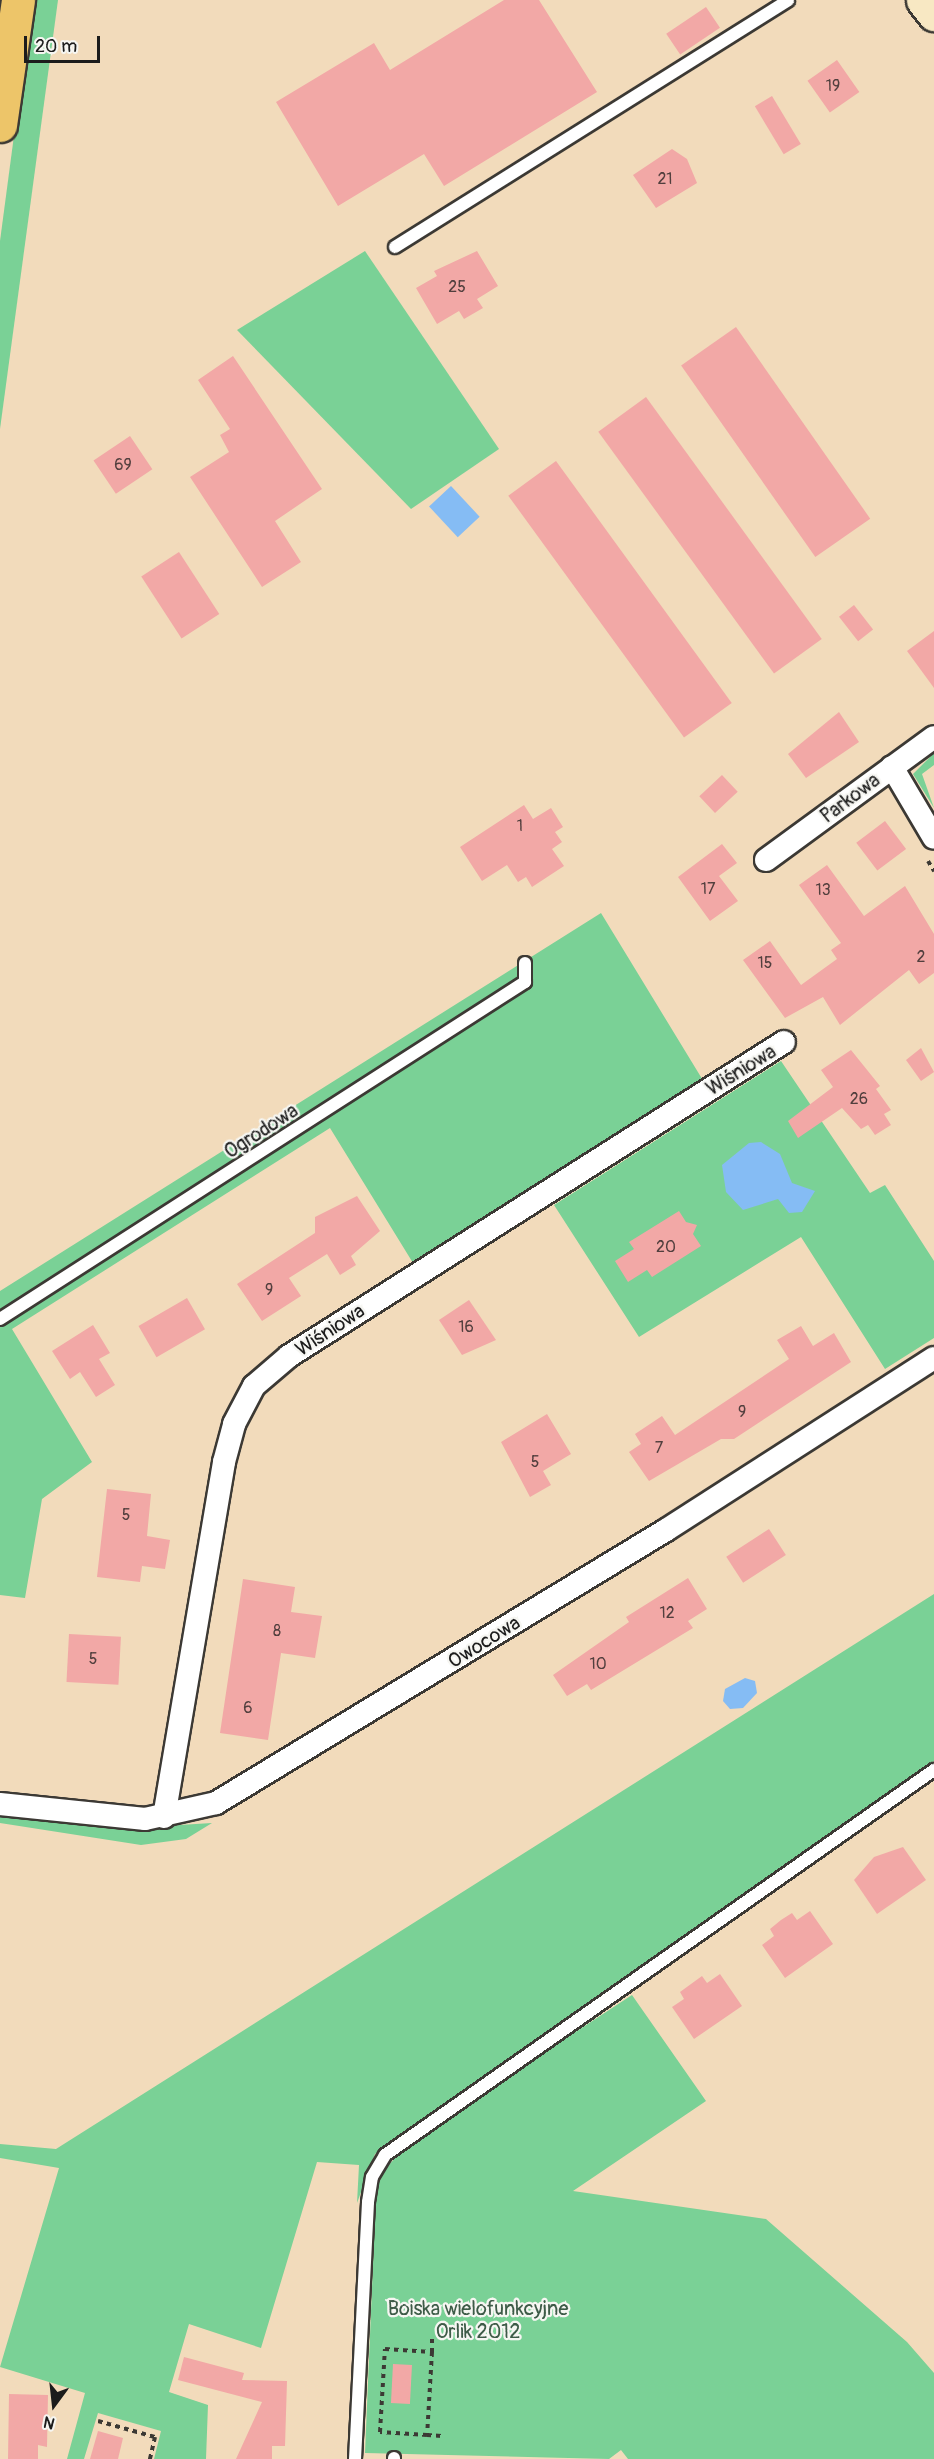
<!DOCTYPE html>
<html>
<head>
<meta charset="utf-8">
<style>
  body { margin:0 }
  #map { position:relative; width:934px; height:2459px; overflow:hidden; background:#f2dbbb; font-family:Pangolin,sans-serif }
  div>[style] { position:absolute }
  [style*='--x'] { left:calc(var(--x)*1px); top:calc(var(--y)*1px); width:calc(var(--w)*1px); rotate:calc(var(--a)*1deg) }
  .green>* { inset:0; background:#7ad196 }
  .water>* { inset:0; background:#85bcf4; transform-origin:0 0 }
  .building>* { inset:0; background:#f2a8a6; transform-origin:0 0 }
  .path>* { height:4px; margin-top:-2px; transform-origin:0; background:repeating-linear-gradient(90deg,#3c3934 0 4.5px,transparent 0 9px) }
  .roads { filter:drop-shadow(2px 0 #3c3934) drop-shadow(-2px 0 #3c3934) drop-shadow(0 2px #3c3934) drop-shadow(0 -2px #3c3934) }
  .lane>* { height:12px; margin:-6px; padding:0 6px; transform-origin:6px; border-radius:6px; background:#fff }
  .street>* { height:22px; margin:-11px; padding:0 11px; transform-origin:11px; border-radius:11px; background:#fff }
  .secondary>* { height:33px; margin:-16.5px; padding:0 16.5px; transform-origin:16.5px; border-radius:16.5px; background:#f8e8c3 }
  .primary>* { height:33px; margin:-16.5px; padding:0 16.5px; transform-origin:16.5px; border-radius:16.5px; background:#edc569 }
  span { translate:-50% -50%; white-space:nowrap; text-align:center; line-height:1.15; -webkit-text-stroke:4.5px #f6f6f2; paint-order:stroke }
  .number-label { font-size:16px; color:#523f3e }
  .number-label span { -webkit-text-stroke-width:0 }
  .street-label { font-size:20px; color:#1c1c1c }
  .park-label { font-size:20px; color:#3d5b47 }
  .north { position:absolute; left:24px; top:2375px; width:60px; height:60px; -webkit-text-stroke:4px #f6f6f2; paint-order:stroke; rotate:195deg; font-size:16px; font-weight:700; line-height:24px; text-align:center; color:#1c1c1c }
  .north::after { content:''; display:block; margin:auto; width:21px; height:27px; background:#1c1c1c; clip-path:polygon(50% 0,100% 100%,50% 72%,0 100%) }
  .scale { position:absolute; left:24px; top:36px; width:76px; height:27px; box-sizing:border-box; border:3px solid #1c1c1c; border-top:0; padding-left:8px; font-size:18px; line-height:21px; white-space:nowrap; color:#1c1c1c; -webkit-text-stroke:4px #f6f6f2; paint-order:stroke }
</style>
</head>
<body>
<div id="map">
  <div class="green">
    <i style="clip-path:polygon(32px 0,58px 0,0 429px,0 241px)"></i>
    <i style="clip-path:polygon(365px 251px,499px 449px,411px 509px,237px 330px)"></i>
    <i style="clip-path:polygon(934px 753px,934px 765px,922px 774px,934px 808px,913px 774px)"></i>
    <i style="clip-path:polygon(601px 913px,704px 1082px,413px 1263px,330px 1128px,12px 1329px,92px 1462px,42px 1499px,25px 1598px,0 1595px,0 1291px)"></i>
    <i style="clip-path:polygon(781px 1061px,870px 1193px,885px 1185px,934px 1261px,934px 1338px,885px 1369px,801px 1237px,639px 1337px,554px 1205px)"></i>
    <i style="clip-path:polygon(934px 1594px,934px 1761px,375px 2154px,357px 2203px,359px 2165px,317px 2162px,261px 2348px,189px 2324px,169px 2392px,208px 2405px,206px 2459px,154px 2459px,161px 2431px,98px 2413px,84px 2459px,67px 2459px,85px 2393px,0 2367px,59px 2168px,0 2158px,0 2144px,56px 2149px)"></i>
    <i style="clip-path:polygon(0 1812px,115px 1829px,212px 1823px,186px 1839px,141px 1845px,0 1823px)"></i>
    <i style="clip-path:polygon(632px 1995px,706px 2101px,573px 2191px,766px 2219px,907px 2342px,934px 2373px,934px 2459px,628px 2459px,621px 2450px,609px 2459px,365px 2453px,376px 2193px,382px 2172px,415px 2137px)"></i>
  </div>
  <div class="water">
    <i style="left:451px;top:486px;width:42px;height:30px;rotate:47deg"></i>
    <i style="clip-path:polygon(761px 1142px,780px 1154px,792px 1183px,815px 1191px,802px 1212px,789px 1213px,778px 1199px,743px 1210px,726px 1192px,722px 1165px,749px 1143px)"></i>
    <i style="clip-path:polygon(745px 1678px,755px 1681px,757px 1693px,743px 1708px,730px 1709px,723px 1701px,725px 1689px)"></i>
  </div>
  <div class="building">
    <i style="clip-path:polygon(504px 0,539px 0,597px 92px,444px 186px,424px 154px,338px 206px,276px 102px,374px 43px,390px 70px)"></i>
    <i style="left:706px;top:7px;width:25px;height:48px;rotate:56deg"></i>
    <i style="left:837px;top:60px;width:39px;height:36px;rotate:55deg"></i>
    <i style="left:772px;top:96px;width:56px;height:20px;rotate:59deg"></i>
    <i style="clip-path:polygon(672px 149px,687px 159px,697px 183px,656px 208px,633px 175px)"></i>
    <i style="clip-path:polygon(477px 251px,498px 286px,477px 299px,483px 308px,464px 319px,459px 311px,437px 324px,416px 288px,437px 276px,434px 271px)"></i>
    <i style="left:736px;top:327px;width:234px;height:67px;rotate:55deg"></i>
    <i style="clip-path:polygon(233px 356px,322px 489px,275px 521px,301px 562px,262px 587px,190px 477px,229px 452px,220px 435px,230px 429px,198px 380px)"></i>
    <i style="left:646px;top:397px;width:299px;height:59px;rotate:54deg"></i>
    <i style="left:130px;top:436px;width:40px;height:44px;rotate:56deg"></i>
    <i style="left:556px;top:461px;width:299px;height:59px;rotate:54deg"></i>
    <i style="left:179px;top:552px;width:74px;height:45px;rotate:57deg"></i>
    <i style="left:854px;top:605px;width:31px;height:19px;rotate:52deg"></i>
    <i style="clip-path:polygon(934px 631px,934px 688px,907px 651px)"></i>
    <i style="clip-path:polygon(839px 712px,859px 742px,806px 778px,788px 754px)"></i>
    <i style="left:722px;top:775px;width:23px;height:31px;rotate:47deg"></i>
    <i style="clip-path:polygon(524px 805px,533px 819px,551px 808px,563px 827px,555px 832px,562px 842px,552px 849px,564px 866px,532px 887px,526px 877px,518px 882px,507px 865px,482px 881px,460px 847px)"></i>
    <i style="left:885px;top:821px;width:35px;height:36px;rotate:53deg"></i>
    <i style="clip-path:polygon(722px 844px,737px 863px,719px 876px,738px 901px,710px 921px,678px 877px)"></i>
    <i style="clip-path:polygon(827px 865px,864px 916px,905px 886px,934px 934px,934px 973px,919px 984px,909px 970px,840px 1025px,823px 997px,785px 1018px,743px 960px,770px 941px,801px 985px,837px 959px,831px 950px,841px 943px,799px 885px)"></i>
    <i style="clip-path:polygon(921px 1048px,934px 1072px,921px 1081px,906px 1060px)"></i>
    <i style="clip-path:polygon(851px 1050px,880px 1086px,876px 1089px,891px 1110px,884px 1114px,891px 1125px,875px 1135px,868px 1125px,861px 1129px,842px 1108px,798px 1138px,788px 1121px,833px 1087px,821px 1070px)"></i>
    <i style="clip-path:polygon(357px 1196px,380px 1231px,351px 1256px,356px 1265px,340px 1275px,327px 1254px,289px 1278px,301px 1296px,262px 1321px,237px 1284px,315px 1233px,315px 1217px)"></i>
    <i style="clip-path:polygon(679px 1211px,686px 1222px,697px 1225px,693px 1234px,701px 1246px,652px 1277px,647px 1270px,628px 1282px,615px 1261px,634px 1249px,629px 1242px)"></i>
    <i style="left:187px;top:1298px;width:36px;height:56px;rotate:60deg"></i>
    <i style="clip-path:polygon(469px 1300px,496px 1340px,462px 1355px,439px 1320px)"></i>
    <i style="clip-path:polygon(93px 1325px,110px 1353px,99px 1359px,115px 1385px,96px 1397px,80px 1372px,70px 1379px,52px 1351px)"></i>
    <i style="clip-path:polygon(801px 1326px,813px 1346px,834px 1333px,851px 1362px,734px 1439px,721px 1439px,649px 1481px,629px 1452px,641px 1444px,635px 1434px,662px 1416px,675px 1435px,789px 1359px,777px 1340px)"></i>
    <i style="clip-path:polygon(547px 1414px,571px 1454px,543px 1471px,551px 1485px,530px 1497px,501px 1442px)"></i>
    <i style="clip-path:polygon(107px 1489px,151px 1494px,147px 1536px,170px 1540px,165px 1569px,142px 1566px,140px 1582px,97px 1577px)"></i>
    <i style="left:769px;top:1529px;width:31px;height:51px;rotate:57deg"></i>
    <i style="clip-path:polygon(688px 1578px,707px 1609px,688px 1621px,693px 1628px,591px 1690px,587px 1684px,567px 1696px,553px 1675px,629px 1622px,626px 1617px)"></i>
    <i style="clip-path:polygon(243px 1579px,295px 1587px,291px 1612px,322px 1616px,315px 1658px,281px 1653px,268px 1740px,220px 1733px)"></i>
    <i style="left:69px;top:1634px;width:52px;height:48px;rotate:3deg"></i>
    <i style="clip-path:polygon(903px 1847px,926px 1880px,877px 1914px,854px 1880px,874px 1857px)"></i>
    <i style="clip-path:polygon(810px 1911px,833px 1944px,785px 1978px,762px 1945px,774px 1936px,770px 1929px,781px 1920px,792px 1913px,797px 1920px)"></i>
    <i style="clip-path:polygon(720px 1974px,742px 2006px,694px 2039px,672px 2007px,684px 1999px,680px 1992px,702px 1976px,707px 1983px)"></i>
    <i style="clip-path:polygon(184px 2357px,244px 2373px,242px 2380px,287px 2381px,285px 2446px,272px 2446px,272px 2459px,236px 2459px,262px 2402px,178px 2380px)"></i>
    <i style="left:393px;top:2364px;width:19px;height:39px;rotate:3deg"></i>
    <i style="clip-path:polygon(9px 2394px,48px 2395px,47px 2447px,38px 2445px,38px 2459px,8px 2459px)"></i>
    <i style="clip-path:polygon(98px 2431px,123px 2438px,118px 2459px,90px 2459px)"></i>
  </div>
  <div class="path">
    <i style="--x:928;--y:861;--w:12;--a:59"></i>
    <i style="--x:385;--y:2349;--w:47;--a:3.7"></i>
    <i style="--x:432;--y:2352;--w:83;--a:93.4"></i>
    <i style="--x:427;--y:2435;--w:47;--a:-176.3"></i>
    <i style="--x:380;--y:2432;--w:83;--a:-86.6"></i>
    <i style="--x:432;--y:2352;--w:13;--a:-90"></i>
    <i style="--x:98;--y:2421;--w:59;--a:15.7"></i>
    <i style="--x:155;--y:2437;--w:23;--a:103"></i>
    <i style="--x:427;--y:2435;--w:15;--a:4"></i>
  </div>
  <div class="roads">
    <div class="lane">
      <i style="--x:395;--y:247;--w:464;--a:-32.1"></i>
      <i style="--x:0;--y:1319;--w:624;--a:-32.7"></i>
      <i style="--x:525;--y:982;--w:19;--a:-90"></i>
      <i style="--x:355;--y:2459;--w:257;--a:-87.1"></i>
      <i style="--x:368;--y:2202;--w:25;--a:-81"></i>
      <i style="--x:372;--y:2177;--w:26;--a:-59"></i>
      <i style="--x:385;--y:2155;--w:671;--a:-35.04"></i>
      <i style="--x:394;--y:2459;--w:1;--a:-90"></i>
    </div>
    <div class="street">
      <i style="--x:892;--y:767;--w:82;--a:59.4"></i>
      <i style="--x:766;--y:860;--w:208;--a:-36.2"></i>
      <i style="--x:0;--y:1804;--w:146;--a:5.9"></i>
      <i style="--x:145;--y:1819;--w:73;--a:-12.7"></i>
      <i style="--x:216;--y:1803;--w:526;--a:-31.24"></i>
      <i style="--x:666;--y:1530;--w:318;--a:-32.7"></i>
      <i style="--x:164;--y:1817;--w:360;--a:-80.4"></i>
      <i style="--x:224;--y:1462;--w:39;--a:-75"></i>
      <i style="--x:234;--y:1424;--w:43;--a:-62.2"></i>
      <i style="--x:254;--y:1386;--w:46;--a:-40.6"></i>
      <i style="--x:289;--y:1356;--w:586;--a:-32.39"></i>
    </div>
    <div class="secondary">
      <i style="--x:923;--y:0;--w:18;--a:52"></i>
    </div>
    <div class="primary">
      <i style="--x:0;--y:125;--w:126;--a:-81.8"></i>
    </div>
  </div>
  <div class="number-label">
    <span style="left:833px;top:86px">19</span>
    <span style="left:665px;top:179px">21</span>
    <span style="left:457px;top:287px">25</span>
    <span style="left:123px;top:465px">69</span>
    <span style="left:520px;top:826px">1</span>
    <span style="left:708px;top:889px">17</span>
    <span style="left:823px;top:890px">13</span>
    <span style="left:921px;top:957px">2</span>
    <span style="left:765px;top:963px">15</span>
    <span style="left:859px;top:1099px">26</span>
    <span style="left:666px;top:1247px">20</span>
    <span style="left:269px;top:1290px">9</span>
    <span style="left:466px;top:1327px">16</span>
    <span style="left:742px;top:1412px">9</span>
    <span style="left:659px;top:1448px">7</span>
    <span style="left:535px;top:1462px">5</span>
    <span style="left:126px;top:1515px">5</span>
    <span style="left:667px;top:1613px">12</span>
    <span style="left:277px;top:1631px">8</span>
    <span style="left:93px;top:1659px">5</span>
    <span style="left:598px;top:1664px">10</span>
    <span style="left:248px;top:1708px">6</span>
  </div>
  <div class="street-label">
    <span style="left:850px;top:798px;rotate:-37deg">Parkowa</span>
    <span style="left:741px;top:1070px;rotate:-32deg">Wiśniowa</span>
    <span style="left:261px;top:1131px;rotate:-33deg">Ogrodowa</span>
    <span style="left:330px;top:1330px;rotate:-33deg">Wiśniowa</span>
    <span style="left:484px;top:1642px;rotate:-32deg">Owocowa</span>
  </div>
  <div class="park-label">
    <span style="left:478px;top:2320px">Boiska wielofunkcyjne<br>Orlik 2012</span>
  </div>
  <div class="north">N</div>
  <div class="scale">20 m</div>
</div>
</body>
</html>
